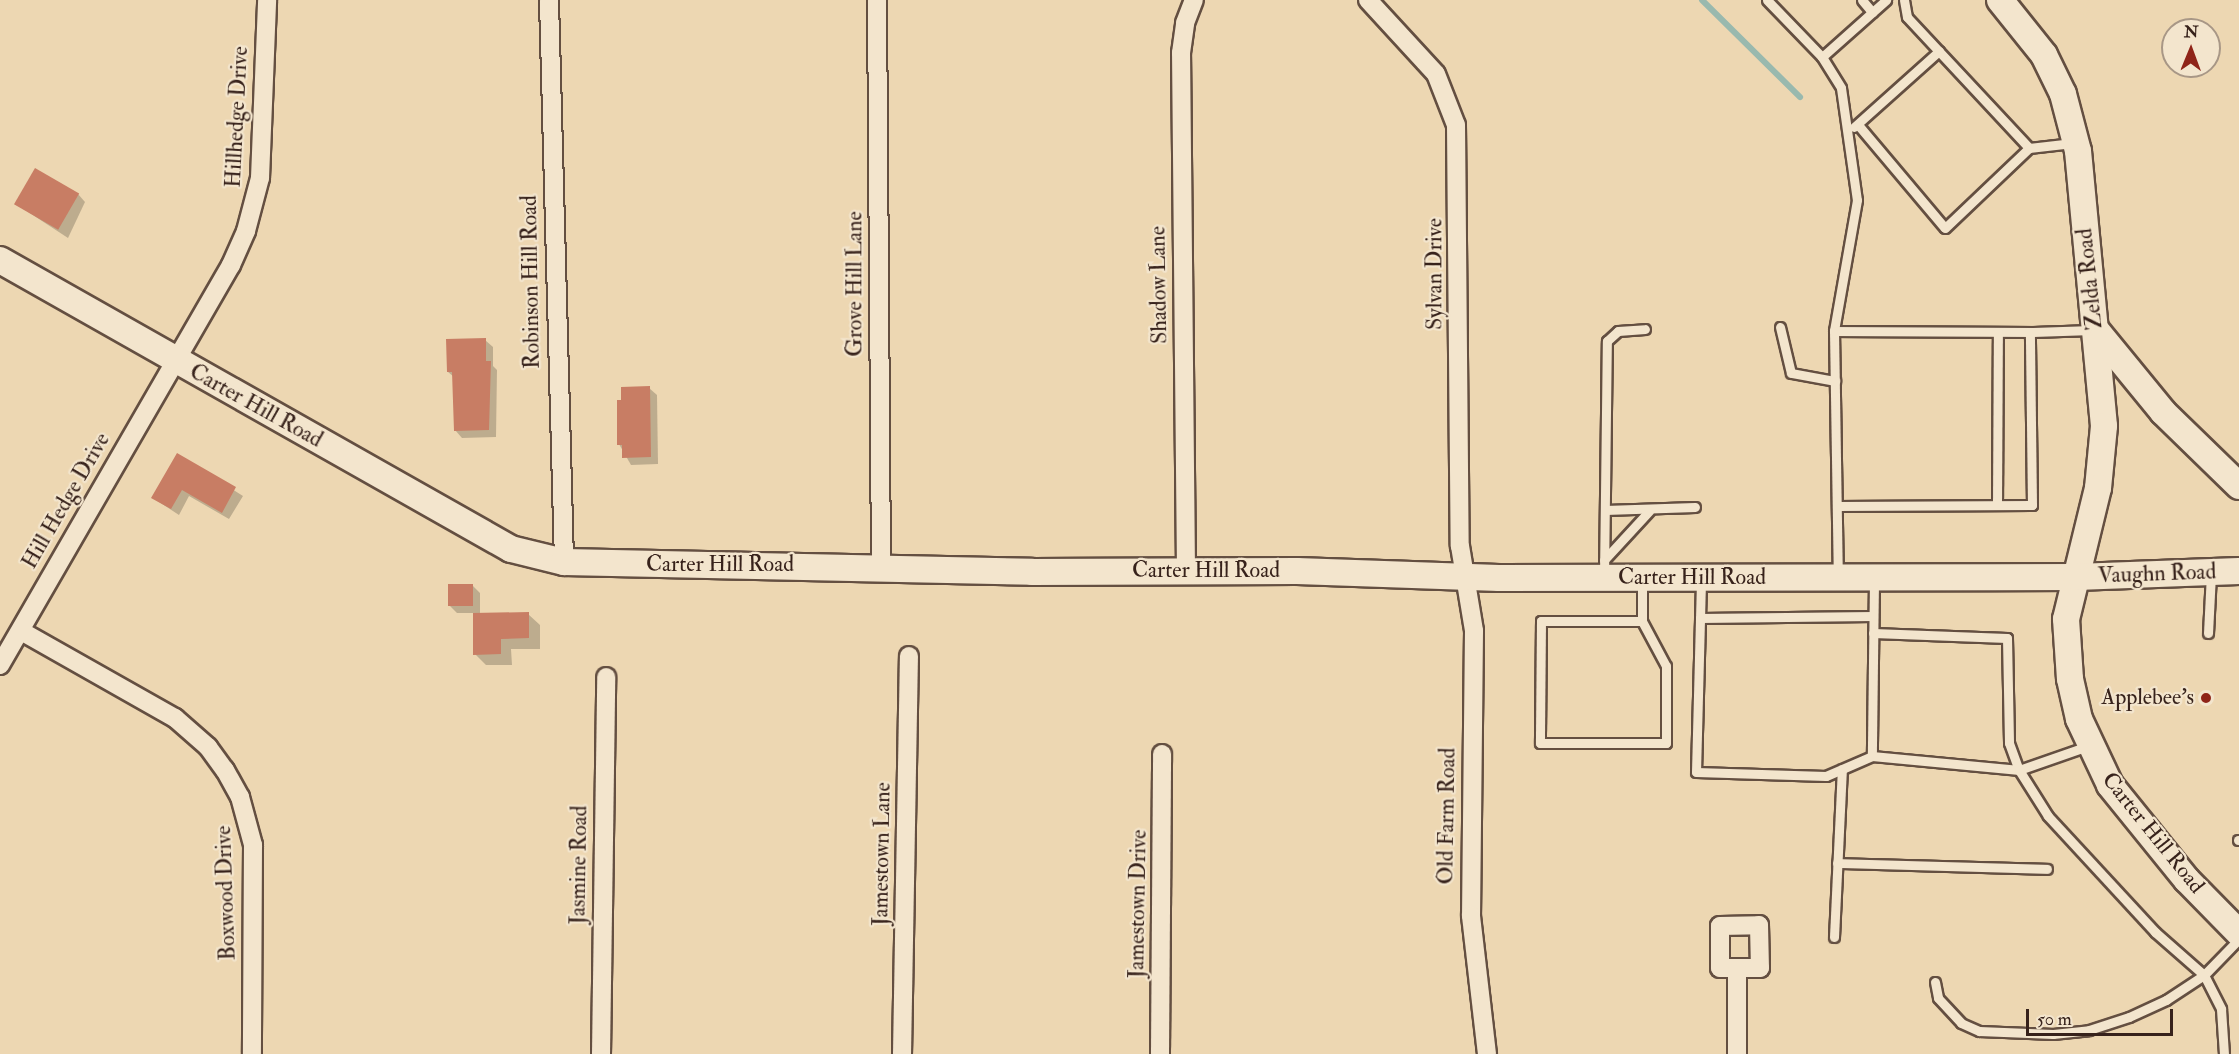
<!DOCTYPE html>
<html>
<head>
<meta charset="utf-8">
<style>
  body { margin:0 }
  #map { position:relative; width:2239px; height:1054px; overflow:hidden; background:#edd7b2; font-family:"IM FELL Double Pica",serif }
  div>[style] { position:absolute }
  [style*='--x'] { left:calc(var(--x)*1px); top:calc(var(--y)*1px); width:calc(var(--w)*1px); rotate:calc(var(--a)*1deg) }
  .shadow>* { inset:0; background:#0003 }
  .stream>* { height:6px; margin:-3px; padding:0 3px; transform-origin:3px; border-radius:3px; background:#99b9ae }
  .building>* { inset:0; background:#c87d64; transform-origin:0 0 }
  .roads { filter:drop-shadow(2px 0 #644f41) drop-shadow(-2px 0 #644f41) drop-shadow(0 2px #644f41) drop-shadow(0 -2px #644f41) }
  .lane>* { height:9px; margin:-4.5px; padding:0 4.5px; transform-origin:4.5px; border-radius:4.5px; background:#f3e5cd }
  .street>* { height:18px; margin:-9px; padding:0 9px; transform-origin:9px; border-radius:9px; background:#f3e5cd }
  .secondary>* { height:26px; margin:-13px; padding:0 13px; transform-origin:13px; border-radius:13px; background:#f3e5cd }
  .dots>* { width:16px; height:16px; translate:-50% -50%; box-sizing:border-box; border:3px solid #f3e5cd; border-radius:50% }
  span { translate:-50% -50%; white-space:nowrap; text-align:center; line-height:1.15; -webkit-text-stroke:4.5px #f3e5cd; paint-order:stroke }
  .street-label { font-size:22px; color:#37221b }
  .poi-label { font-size:22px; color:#37221b }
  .right { translate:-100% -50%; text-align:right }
  .north { position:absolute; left:2161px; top:18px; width:60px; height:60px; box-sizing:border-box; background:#f3e5cd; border:2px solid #a89786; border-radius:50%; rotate:1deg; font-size:16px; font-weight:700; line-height:24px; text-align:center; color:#37221b }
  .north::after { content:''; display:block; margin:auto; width:21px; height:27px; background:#8f2418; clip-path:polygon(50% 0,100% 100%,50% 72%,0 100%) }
  .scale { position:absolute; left:2026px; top:1009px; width:147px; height:27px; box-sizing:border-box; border:3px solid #37221b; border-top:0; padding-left:8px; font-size:18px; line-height:21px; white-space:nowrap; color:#37221b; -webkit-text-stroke:4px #f3e5cd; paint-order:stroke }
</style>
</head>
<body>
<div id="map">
  <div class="shadow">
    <i style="clip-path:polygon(78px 194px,85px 202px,68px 238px,16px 204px)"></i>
    <i style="clip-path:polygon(485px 340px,493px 347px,493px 366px,497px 370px,496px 437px,462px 438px,455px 430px,454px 377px,448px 372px)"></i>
    <i style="clip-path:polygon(649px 388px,657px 395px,658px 464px,631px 465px,619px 444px)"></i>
    <i style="clip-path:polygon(178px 455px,243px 496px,229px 519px,189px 496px,179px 515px,153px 498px)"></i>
    <i style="clip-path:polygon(473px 586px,480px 593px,480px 614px,528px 614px,540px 625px,540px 649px,511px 649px,512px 665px,486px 665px,475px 654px,475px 613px,457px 613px,450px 606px)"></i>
  </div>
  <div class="stream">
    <i style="--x:1702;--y:0;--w:138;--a:44.7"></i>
  </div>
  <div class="building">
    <i style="left:35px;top:168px;width:51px;height:42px;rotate:30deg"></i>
    <i style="clip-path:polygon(486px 338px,486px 361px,491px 361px,489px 430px,454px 431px,452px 372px,447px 372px,446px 339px)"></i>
    <i style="clip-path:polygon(650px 386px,651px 457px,622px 458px,622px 445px,617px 445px,617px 400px,621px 400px,621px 387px)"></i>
    <i style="clip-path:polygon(177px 453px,236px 487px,222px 513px,182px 490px,171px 509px,151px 498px)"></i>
    <i style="left:448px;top:584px;width:25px;height:22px"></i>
    <i style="clip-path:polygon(529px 612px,529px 638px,501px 639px,501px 654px,473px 655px,473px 613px)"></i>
  </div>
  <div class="roads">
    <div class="lane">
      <i style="--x:1767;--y:0;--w:79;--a:46"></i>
      <i style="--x:1822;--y:57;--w:36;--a:58"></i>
      <i style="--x:1841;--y:88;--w:113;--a:81.9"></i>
      <i style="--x:1857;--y:200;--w:133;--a:100"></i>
      <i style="--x:1834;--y:331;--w:244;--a:89.1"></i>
      <i style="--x:1862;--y:0;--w:16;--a:50"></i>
      <i style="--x:1904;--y:0;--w:17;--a:80"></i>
      <i style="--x:1907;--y:17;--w:179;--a:47"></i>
      <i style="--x:2029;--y:148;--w:44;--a:-6.5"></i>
      <i style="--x:1822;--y:57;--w:86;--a:-41.7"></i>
      <i style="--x:1859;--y:126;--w:133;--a:49.9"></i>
      <i style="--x:1945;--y:228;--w:116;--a:-43.6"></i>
      <i style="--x:1854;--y:127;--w:114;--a:-41.8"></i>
      <i style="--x:1780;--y:327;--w:47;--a:76.6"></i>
      <i style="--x:1791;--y:373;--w:45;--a:10.3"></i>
      <i style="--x:1834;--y:331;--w:196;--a:0.3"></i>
      <i style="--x:1997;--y:505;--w:173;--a:-89.7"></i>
      <i style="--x:1837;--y:506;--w:195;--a:-0.3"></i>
      <i style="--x:2032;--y:505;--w:173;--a:-90.7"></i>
      <i style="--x:2030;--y:332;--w:65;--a:-1.8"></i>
      <i style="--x:1605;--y:510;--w:90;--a:-1.9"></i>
      <i style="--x:1604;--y:560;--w:67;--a:-47.4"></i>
      <i style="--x:1604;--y:576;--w:235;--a:-89.3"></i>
      <i style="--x:1607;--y:341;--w:15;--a:-42"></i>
      <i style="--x:1618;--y:331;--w:27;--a:-4"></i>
      <i style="--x:1874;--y:580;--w:176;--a:90.7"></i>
      <i style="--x:1872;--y:756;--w:148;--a:5.4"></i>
      <i style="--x:2019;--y:770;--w:73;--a:-19.2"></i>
      <i style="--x:1701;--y:581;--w:191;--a:91.5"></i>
      <i style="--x:1696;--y:772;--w:130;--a:1.8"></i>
      <i style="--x:1826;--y:776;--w:50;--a:-23.5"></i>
      <i style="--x:1700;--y:618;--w:173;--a:-0.7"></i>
      <i style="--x:1642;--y:621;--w:101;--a:180"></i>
      <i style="--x:1541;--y:621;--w:122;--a:90.5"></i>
      <i style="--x:1540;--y:743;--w:126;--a:0"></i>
      <i style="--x:1666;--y:743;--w:77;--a:-90"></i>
      <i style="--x:1666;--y:666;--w:51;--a:-118.1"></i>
      <i style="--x:1642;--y:621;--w:42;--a:-90"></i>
      <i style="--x:1873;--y:633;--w:134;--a:2.1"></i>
      <i style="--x:2007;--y:638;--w:105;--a:88.9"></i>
      <i style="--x:2009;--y:743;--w:29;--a:70"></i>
      <i style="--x:2019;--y:770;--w:54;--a:57.8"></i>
      <i style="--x:2048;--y:816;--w:158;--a:47.3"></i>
      <i style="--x:2155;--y:932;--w:65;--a:41.3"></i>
      <i style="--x:2204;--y:975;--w:50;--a:-45.8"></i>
      <i style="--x:2208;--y:633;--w:59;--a:-87.1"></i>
      <i style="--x:2238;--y:840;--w:1;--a:0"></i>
      <i style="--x:1837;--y:863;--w:210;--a:1.6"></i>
      <i style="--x:1834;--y:937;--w:168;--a:-87.3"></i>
      <i style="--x:1935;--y:982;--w:16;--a:79"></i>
      <i style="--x:1938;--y:998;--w:34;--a:47"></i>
      <i style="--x:1961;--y:1023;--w:20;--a:24"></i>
      <i style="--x:1979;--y:1031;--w:74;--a:2.3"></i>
      <i style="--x:2053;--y:1034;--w:36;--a:-6"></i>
      <i style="--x:2089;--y:1030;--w:42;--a:-18"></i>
      <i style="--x:2129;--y:1017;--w:41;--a:-24.7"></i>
      <i style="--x:2166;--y:1000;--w:45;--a:-33.3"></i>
      <i style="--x:2204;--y:975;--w:38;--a:63"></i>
      <i style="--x:2221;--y:1009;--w:45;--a:86.2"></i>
    </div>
    <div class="street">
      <i style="--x:549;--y:0;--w:562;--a:88.47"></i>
      <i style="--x:877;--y:0;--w:567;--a:89.6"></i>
      <i style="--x:1368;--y:0;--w:100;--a:47.4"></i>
      <i style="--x:1436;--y:74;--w:55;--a:68.6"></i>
      <i style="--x:1456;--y:125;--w:421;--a:89.5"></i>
      <i style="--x:1460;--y:546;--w:86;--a:80.6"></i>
      <i style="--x:1474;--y:631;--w:285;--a:90.6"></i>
      <i style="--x:1471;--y:916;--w:139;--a:83.4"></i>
      <i style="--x:1186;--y:571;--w:518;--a:-90.55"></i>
      <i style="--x:1181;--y:53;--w:30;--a:-82"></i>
      <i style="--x:1185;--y:23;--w:25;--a:-69"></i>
      <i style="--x:21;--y:631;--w:177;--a:29.5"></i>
      <i style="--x:175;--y:718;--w:44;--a:41.3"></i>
      <i style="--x:208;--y:747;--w:29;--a:54"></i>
      <i style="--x:225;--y:770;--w:31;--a:61"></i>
      <i style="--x:240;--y:797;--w:50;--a:74.8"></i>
      <i style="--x:253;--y:845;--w:209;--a:90.3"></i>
      <i style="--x:0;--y:665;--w:462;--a:-60"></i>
      <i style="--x:231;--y:265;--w:37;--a:-66"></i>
      <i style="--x:246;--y:231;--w:55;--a:-75.2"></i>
      <i style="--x:260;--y:178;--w:178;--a:-87.7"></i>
      <i style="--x:1759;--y:925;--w:43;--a:88.7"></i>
      <i style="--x:1760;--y:968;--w:40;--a:180"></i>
      <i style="--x:1720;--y:968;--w:42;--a:-90"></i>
      <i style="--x:1720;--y:926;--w:39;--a:-1"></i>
      <i style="--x:1737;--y:969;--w:85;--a:90"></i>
      <i style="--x:601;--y:1054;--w:377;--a:-89.2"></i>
      <i style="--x:902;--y:1054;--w:398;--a:-89"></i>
      <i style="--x:1160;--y:1054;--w:300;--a:-89.6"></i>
    </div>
    <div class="secondary">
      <i style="--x:2000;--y:0;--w:70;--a:51.3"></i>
      <i style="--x:2044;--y:55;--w:43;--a:64"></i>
      <i style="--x:2063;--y:94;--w:59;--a:75.3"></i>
      <i style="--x:2078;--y:151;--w:276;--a:84.6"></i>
      <i style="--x:2104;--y:426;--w:62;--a:95.5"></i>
      <i style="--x:2098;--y:488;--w:135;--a:103.7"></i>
      <i style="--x:2066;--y:619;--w:60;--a:86.2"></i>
      <i style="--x:2070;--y:679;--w:41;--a:77.3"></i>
      <i style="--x:2079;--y:719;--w:73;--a:64.8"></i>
      <i style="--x:2110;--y:785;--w:122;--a:51"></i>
      <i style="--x:2187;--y:880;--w:74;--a:45.5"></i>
      <i style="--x:0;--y:260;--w:587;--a:29.49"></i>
      <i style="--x:511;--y:549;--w:55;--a:13.8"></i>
      <i style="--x:564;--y:562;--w:468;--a:1.2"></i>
      <i style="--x:1032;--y:572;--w:265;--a:-0.2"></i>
      <i style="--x:1297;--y:571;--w:202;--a:2"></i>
      <i style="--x:1499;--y:578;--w:577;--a:-0.1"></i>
      <i style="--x:2076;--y:577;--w:163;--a:-2.1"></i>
      <i style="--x:2096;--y:330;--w:106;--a:50.7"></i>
      <i style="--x:2163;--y:412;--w:106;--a:44.2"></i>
    </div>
  </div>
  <div class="dots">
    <i style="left:2206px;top:698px;background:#8f2418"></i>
  </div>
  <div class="street-label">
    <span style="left:237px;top:117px;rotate:-87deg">Hillhedge Drive</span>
    <span style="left:1435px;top:274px;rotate:-90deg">Sylvan Drive</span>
    <span style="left:2090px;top:279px;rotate:-96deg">Zelda Road</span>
    <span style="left:531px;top:282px;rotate:-91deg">Robinson Hill Road</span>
    <span style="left:855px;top:284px;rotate:-90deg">Grove Hill Lane</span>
    <span style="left:1159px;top:285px;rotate:-91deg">Shadow Lane</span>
    <span style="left:256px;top:406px;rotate:29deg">Carter Hill Road</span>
    <span style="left:66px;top:501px;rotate:-60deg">Hill Hedge Drive</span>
    <span style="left:720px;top:565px">Carter Hill Road</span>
    <span style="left:1206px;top:571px">Carter Hill Road</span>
    <span style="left:2157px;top:574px;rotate:-2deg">Vaughn Road</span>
    <span style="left:1692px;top:578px">Carter Hill Road</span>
    <span style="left:1447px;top:816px;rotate:-89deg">Old Farm Road</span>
    <span style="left:2153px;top:833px;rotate:51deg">Carter Hill Road</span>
    <span style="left:882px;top:854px;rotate:-89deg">Jamestown Lane</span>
    <span style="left:579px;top:865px;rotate:-89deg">Jasmine Road</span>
    <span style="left:226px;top:893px;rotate:-92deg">Boxwood Drive</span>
    <span style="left:1138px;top:904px;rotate:-89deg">Jamestown Drive</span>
  </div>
  <div class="poi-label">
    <span class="right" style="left:2194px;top:698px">Applebee's</span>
  </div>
  <div class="north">N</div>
  <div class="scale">50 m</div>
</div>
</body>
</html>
